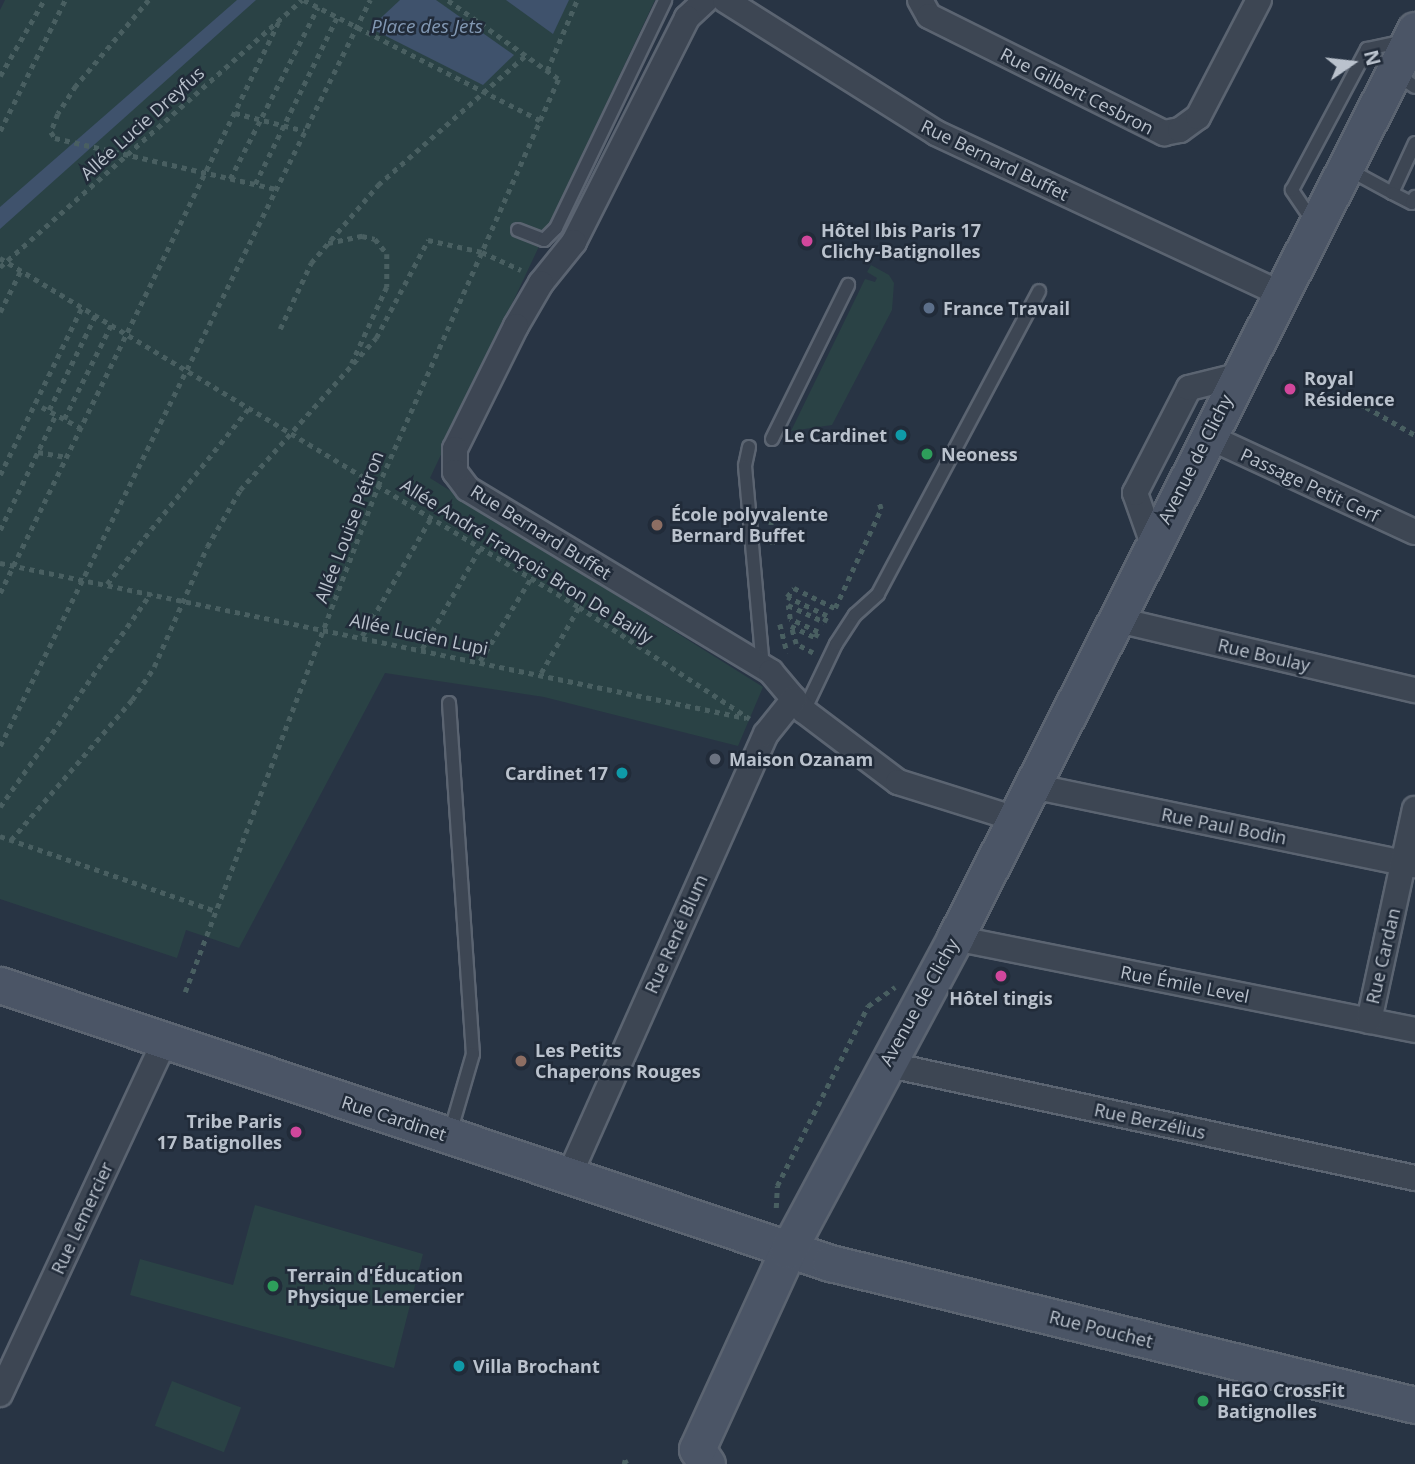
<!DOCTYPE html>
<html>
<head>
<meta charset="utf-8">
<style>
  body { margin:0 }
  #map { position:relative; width:1415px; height:1464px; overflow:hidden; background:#283444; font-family:"Open Sans",sans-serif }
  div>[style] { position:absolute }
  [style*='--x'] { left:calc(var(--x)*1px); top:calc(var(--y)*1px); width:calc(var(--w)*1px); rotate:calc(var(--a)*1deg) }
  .green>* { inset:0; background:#2a4245; transform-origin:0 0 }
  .water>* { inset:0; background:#3f526c }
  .path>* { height:4.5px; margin-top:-2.25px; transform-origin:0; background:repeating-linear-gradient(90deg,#495f61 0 5px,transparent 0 10px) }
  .roads { filter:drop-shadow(2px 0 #5b6471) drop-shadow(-2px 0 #5b6471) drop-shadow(0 2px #5b6471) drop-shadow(0 -2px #5b6471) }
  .lane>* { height:12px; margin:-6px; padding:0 6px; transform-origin:6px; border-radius:6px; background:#3d4653 }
  .street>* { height:24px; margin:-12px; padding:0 12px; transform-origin:12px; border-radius:12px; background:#3d4653 }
  .secondary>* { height:35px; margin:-17.5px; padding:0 17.5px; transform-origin:17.5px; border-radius:17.5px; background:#4b5566 }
  .dots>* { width:19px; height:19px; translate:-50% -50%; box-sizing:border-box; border:4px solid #212b39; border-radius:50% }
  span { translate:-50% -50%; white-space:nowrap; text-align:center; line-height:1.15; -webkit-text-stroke:5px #212b39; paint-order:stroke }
  .street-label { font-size:18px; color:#bac2cd }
  .poi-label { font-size:18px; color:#bac2cd; font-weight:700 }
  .left { translate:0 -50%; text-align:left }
  .right { translate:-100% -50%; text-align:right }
  .water-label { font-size:19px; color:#8298b3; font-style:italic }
  .north { position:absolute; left:1317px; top:28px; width:70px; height:70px; -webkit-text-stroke:5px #212b39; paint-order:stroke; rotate:76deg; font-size:19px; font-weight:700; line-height:28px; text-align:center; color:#bac2cd }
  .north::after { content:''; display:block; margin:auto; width:24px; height:32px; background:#bac2cd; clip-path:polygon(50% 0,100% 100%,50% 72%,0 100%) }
</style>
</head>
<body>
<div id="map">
  <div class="green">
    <i style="clip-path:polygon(5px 0,655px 0,430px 478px,763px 687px,738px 746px,544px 697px,385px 673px,239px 948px,186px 930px,177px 958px,0 899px,0 10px)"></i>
    <i style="clip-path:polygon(871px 265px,889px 275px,894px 283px,892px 310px,832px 425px,791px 431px,865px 279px,875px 282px,877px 278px,867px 272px)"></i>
    <i style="clip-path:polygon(255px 1205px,423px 1254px,394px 1368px,130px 1295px,140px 1259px,233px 1285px)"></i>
    <i style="left:172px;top:1381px;width:74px;height:48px;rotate:21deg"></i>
  </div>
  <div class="water">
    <i style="clip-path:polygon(237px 0,256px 0,0 229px,0 207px)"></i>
    <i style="clip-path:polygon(400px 0,436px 0,514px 55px,483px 85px,370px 28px)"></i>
    <i style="clip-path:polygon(506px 0,569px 0,553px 34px)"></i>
  </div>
  <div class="path">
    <i style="--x:149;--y:0;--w:113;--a:130.3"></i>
    <i style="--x:76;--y:86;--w:33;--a:123"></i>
    <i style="--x:58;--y:114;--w:19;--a:111"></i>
    <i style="--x:51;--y:132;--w:7;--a:56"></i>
    <i style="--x:55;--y:138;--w:227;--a:13"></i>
    <i style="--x:304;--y:0;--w:265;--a:27"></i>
    <i style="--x:547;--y:71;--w:77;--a:-67.1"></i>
    <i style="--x:0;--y:76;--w:88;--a:-59.9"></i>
    <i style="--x:235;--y:113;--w:72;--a:14.4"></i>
    <i style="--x:0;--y:131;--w:146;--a:-63.6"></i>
    <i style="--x:230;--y:179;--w:193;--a:-62.9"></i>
    <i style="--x:255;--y:184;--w:186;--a:-63.8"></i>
    <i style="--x:328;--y:243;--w:35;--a:-12"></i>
    <i style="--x:362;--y:236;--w:13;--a:13"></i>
    <i style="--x:375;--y:239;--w:19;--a:51"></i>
    <i style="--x:387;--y:254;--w:33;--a:90"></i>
    <i style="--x:387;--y:287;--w:84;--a:114.7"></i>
    <i style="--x:0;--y:258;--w:676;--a:31.08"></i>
    <i style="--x:579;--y:607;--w:204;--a:33.2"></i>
    <i style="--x:0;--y:267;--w:403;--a:-41.5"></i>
    <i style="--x:0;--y:312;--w:47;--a:-63.4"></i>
    <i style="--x:280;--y:329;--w:73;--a:-64.8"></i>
    <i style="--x:311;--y:263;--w:103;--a:-49.3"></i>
    <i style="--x:378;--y:185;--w:196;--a:-41.3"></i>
    <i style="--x:1332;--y:395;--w:36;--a:19"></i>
    <i style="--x:1366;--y:407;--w:56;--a:29.7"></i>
    <i style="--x:42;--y:407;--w:44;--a:28.3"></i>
    <i style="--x:49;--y:410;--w:105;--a:-63.9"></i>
    <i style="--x:64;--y:419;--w:105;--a:-63.4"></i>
    <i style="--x:38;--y:452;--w:29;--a:10"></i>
    <i style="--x:0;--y:475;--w:187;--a:-64"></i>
    <i style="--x:771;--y:520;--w:26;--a:86"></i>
    <i style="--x:0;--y:530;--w:129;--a:-64.2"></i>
    <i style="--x:0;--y:563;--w:762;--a:11.74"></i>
    <i style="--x:107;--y:584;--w:226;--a:-51.1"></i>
    <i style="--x:0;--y:593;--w:636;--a:-64"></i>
    <i style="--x:780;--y:624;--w:30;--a:76"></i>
    <i style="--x:362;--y:636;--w:137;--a:-59.7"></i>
    <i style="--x:422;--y:649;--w:116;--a:-60.1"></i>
    <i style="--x:813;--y:653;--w:19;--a:-152"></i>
    <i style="--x:796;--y:644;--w:19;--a:-106"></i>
    <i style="--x:791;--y:626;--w:26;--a:25"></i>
    <i style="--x:815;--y:637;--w:6;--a:-59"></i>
    <i style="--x:818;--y:632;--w:31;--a:-155"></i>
    <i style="--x:790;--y:619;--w:14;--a:-98"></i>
    <i style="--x:788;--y:605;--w:40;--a:25"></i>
    <i style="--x:824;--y:622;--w:7;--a:-63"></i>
    <i style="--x:827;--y:616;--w:44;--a:-154.6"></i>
    <i style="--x:787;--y:597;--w:11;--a:-52"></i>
    <i style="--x:794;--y:588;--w:46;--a:26"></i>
    <i style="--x:835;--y:608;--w:109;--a:-65.1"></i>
    <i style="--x:881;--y:509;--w:6;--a:-108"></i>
    <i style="--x:480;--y:661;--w:97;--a:-58.4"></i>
    <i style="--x:541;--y:673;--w:76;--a:-60.1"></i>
    <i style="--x:0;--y:746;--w:833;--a:-63.62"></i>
    <i style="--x:0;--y:807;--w:262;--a:-54.8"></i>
    <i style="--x:0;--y:836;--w:228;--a:19.2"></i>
    <i style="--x:11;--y:840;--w:185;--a:-49.2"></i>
    <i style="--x:132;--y:700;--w:40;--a:-56"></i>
    <i style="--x:154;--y:667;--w:131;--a:-66.2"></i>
    <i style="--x:207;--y:547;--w:66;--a:-59.9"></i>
    <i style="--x:240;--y:490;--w:204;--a:-48.2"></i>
    <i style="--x:376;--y:338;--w:111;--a:-62"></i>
    <i style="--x:428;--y:240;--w:55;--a:12.5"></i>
    <i style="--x:482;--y:252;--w:43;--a:24.8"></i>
    <i style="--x:185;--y:992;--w:542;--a:-69.12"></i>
    <i style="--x:378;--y:486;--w:445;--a:-66.1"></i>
    <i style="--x:558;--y:79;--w:136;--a:-144.6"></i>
    <i style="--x:776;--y:1208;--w:22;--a:-87"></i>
    <i style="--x:777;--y:1186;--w:202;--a:-63.2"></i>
    <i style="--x:868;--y:1006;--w:33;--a:-35"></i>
    <i style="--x:624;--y:1464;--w:4;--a:-76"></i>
    <i style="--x:625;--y:1460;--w:4;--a:63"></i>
  </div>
  <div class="roads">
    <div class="lane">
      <i style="--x:1395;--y:73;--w:24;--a:35"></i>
      <i style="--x:1346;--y:168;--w:52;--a:28.5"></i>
      <i style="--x:1392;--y:193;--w:55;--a:-65.3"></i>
      <i style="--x:1392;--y:193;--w:22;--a:27"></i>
      <i style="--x:1412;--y:203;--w:7;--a:-63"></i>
      <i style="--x:1314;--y:223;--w:40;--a:-124"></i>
      <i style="--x:1292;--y:190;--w:160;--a:-62"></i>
      <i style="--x:1367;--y:49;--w:38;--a:-12"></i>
      <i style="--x:518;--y:230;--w:28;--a:21"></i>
      <i style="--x:544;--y:240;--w:17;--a:-45"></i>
      <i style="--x:556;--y:228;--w:253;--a:-64.4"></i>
      <i style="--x:772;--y:439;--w:172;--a:-63.7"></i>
      <i style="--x:749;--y:447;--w:19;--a:102"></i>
      <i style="--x:745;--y:466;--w:202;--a:84.9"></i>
      <i style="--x:449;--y:703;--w:352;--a:86.1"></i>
      <i style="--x:473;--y:1054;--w:82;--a:106.2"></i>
      <i style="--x:804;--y:711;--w:74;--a:-64.5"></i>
      <i style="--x:836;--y:644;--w:35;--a:-57"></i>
      <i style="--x:855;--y:615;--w:31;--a:-42"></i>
      <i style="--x:878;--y:594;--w:343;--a:-62"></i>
    </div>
    <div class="street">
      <i style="--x:706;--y:0;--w:26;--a:137"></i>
      <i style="--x:687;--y:18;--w:251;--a:116.8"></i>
      <i style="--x:574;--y:242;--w:53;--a:128.8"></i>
      <i style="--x:541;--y:283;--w:50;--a:120.2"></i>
      <i style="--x:516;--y:326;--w:137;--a:116.4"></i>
      <i style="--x:455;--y:449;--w:23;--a:90"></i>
      <i style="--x:455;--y:472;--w:21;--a:53"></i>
      <i style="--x:468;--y:489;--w:354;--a:31.1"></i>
      <i style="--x:771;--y:672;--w:51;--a:49.8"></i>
      <i style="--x:804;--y:711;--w:118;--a:37.1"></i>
      <i style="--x:898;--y:782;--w:124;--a:17.4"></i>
      <i style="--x:725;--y:0;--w:249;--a:32.2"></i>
      <i style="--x:936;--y:133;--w:378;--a:25"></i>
      <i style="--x:920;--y:0;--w:18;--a:61"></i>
      <i style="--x:929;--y:16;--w:263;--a:26.5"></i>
      <i style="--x:1164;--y:133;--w:16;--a:-11"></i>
      <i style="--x:1180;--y:130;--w:22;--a:-36"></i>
      <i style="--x:1198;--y:117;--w:132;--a:-62.5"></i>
      <i style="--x:1207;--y:436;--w:229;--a:24.8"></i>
      <i style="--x:1152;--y:541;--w:51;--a:-109.5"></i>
      <i style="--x:1135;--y:493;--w:118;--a:-62.8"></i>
      <i style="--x:1189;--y:388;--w:49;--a:-14"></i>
      <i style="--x:1114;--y:619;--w:309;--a:13.3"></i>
      <i style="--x:1032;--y:786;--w:391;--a:11.7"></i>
      <i style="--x:955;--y:938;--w:469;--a:11.3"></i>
      <i style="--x:1369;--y:1021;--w:217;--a:-77.8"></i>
      <i style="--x:885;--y:1064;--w:542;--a:12.14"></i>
      <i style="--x:569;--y:1176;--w:484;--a:-66"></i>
      <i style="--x:766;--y:734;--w:45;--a:-51.3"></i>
      <i style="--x:0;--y:1394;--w:388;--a:-65"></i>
    </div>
    <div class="secondary">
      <i style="--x:0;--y:985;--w:875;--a:18.52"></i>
      <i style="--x:830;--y:1263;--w:602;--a:13.64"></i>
      <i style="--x:707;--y:1464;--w:18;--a:-124"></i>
      <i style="--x:697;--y:1449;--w:219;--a:-65.4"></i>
      <i style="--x:788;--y:1250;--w:354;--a:-61.8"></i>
      <i style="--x:955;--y:938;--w:1018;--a:-63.13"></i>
    </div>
  </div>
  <div class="dots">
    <i style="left:807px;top:241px;background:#d1479c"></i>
    <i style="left:929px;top:308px;background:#5c6f8a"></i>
    <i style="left:1290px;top:389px;background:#d1479c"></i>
    <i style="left:901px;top:435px;background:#0f9aa8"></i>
    <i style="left:927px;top:454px;background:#2e9e5b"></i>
    <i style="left:657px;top:525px;background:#8d6e63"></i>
    <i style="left:715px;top:759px;background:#6b7280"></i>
    <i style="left:622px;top:773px;background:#0f9aa8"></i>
    <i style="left:1001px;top:976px;background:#d1479c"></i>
    <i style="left:521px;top:1061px;background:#8d6e63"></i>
    <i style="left:296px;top:1132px;background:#d1479c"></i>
    <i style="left:273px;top:1286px;background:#2e9e5b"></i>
    <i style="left:459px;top:1366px;background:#0f9aa8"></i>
    <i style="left:1203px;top:1401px;background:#2e9e5b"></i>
  </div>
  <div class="street-label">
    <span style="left:1077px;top:91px;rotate:27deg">Rue Gilbert Cesbron</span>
    <span style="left:142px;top:123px;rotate:-42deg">Allée Lucie Dreyfus</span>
    <span style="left:995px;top:160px;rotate:26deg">Rue Bernard Buffet</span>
    <span style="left:1195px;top:459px;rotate:-63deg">Avenue de Clichy</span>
    <span style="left:1310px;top:485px;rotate:25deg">Passage Petit Cerf</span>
    <span style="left:349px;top:527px;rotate:-69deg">Allée Louise Pétron</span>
    <span style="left:541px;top:532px;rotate:32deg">Rue Bernard Buffet</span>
    <span style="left:527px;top:561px;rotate:32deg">Allée André François Bron De Bailly</span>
    <span style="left:419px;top:634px;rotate:12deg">Allée Lucien Lupi</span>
    <span style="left:1264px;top:655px;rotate:13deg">Rue Boulay</span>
    <span style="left:1224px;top:826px;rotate:11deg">Rue Paul Bodin</span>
    <span style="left:676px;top:934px;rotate:-66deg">Rue René Blum</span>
    <span style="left:1383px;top:956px;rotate:-77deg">Rue Cardan</span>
    <span style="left:1185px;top:984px;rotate:11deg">Rue Émile Level</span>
    <span style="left:919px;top:1002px;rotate:-61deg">Avenue de Clichy</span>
    <span style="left:394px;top:1118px;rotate:18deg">Rue Cardinet</span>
    <span style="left:1150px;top:1121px;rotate:12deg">Rue Berzélius</span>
    <span style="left:82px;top:1218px;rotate:-65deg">Rue Lemercier</span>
    <span style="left:1101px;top:1329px;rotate:14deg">Rue Pouchet</span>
  </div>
  <div class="poi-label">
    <span class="left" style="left:821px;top:241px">Hôtel Ibis Paris 17<br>Clichy-Batignolles</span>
    <span class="left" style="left:943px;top:308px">France Travail</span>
    <span class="left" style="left:1304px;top:389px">Royal<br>Résidence</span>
    <span class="right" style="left:887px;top:435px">Le Cardinet</span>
    <span class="left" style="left:941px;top:454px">Neoness</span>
    <span class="left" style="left:671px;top:525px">École polyvalente<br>Bernard Buffet</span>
    <span class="left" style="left:729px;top:759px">Maison Ozanam</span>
    <span class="right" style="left:608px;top:773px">Cardinet 17</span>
    <span style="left:1001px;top:998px">Hôtel tingis</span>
    <span class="left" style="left:535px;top:1061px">Les Petits<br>Chaperons Rouges</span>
    <span class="right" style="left:282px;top:1132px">Tribe Paris<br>17 Batignolles</span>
    <span class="left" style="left:287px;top:1286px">Terrain d'Éducation<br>Physique Lemercier</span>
    <span class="left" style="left:473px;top:1366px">Villa Brochant</span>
    <span class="left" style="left:1217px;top:1401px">HEGO CrossFit<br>Batignolles</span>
  </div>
  <div class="water-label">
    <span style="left:427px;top:27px">Place des Jets</span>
  </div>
  <div class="north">N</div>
</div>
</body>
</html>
